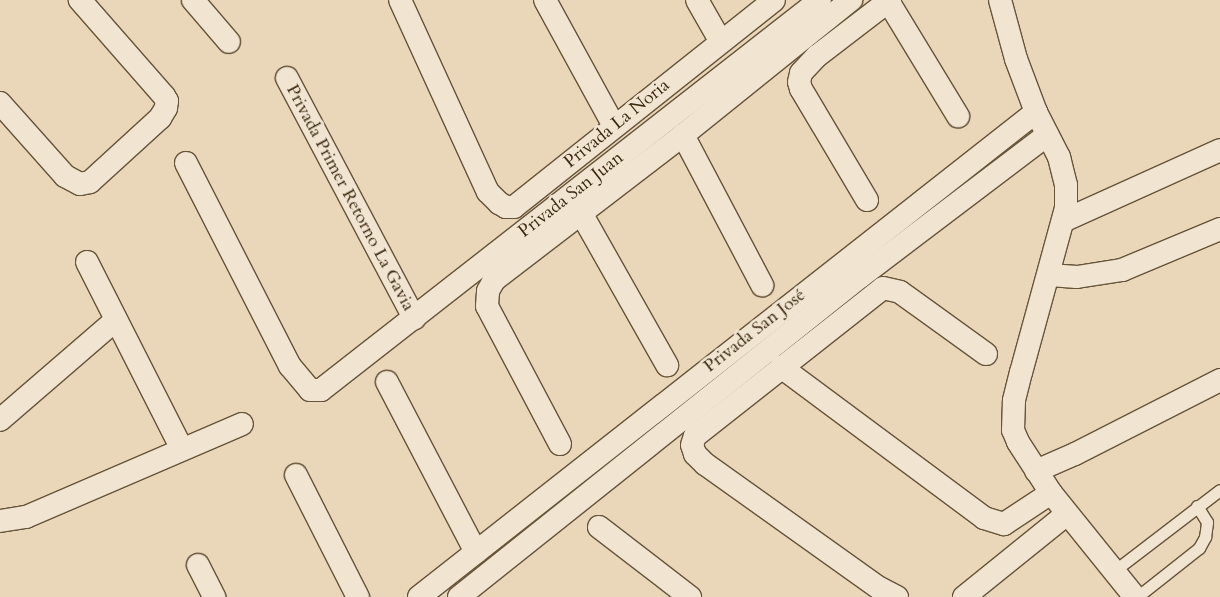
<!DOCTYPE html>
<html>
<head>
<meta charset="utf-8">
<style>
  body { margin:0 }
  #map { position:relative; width:1220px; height:597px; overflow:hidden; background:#ead7ba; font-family:Cardo,serif }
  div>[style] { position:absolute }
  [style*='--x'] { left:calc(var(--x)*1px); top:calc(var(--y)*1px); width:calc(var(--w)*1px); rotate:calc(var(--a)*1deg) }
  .roads { filter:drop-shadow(1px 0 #66543a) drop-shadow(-1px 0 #66543a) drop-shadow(0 1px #66543a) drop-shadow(0 -1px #66543a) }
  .service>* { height:11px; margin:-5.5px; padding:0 5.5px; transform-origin:5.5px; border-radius:5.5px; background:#f1e5d2 }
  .minor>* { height:22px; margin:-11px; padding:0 11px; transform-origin:11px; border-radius:11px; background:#f1e5d2 }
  span { translate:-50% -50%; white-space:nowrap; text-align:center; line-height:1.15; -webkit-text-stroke:5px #f1e5d2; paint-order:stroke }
  .street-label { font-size:18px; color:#3a2810 }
</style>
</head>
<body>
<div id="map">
  <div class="roads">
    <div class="service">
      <i style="--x:1114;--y:571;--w:133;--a:-37.4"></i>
      <i style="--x:1137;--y:597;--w:79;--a:-38.3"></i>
      <i style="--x:1199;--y:548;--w:13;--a:-61"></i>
      <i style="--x:1205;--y:537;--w:15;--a:-82"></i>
      <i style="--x:1207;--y:522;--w:19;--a:-122"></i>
    </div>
    <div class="minor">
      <i style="--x:193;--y:0;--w:55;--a:49.4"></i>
      <i style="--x:400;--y:0;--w:211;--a:65.4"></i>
      <i style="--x:488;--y:192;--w:16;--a:45"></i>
      <i style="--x:499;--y:203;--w:8;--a:30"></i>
      <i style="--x:506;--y:207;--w:8;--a:0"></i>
      <i style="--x:514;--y:207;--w:332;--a:-38.5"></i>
      <i style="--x:545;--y:0;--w:144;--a:61.3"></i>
      <i style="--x:697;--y:0;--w:48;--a:60.3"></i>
      <i style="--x:1000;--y:0;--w:61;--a:74.8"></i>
      <i style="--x:1016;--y:59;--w:57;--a:69.3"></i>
      <i style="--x:1036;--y:112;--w:51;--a:62.9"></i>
      <i style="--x:1059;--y:157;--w:29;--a:76"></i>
      <i style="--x:1066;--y:185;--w:23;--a:90"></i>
      <i style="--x:1066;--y:208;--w:170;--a:105.3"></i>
      <i style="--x:1021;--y:372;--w:30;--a:104"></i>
      <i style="--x:1014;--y:401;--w:29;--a:92"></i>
      <i style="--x:1013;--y:430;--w:13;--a:67"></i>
      <i style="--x:1018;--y:442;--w:61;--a:57.1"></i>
      <i style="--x:1051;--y:493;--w:134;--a:51.1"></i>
      <i style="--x:888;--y:1;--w:135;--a:58.7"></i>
      <i style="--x:287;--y:78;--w:272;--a:62.1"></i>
      <i style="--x:0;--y:103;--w:98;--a:48.3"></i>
      <i style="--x:65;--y:176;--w:17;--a:28"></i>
      <i style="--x:80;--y:184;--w:10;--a:-11"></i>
      <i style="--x:90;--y:182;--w:95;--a:-42.4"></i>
      <i style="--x:160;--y:118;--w:12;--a:-59"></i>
      <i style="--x:166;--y:108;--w:7;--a:-82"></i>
      <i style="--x:167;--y:101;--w:6;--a:-121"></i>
      <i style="--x:164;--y:96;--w:128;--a:-131.2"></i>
      <i style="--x:683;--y:135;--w:170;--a:62.2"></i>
      <i style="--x:186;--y:163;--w:228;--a:62.9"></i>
      <i style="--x:290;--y:366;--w:31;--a:50"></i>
      <i style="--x:310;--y:390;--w:11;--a:0"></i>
      <i style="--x:321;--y:390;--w:633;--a:-38.01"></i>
      <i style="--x:867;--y:200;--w:129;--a:-120.7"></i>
      <i style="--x:801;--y:89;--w:7;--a:-106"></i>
      <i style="--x:799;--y:82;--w:9;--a:-77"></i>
      <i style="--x:801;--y:73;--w:23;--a:-47"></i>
      <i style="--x:817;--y:56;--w:92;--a:-37.5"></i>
      <i style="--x:581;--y:213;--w:175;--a:60.5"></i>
      <i style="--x:1063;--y:221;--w:172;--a:-24.3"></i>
      <i style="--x:87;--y:262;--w:210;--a:63.1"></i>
      <i style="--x:1049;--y:275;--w:28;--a:4"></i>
      <i style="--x:1077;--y:277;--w:46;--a:-8.8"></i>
      <i style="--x:1122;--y:270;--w:106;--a:-22.7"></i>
      <i style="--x:781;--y:367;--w:253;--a:36.6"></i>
      <i style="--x:984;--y:518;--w:21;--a:17"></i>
      <i style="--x:1004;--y:524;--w:56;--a:-33.4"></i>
      <i style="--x:387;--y:382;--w:192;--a:62.4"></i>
      <i style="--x:0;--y:420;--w:153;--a:-40.8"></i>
      <i style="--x:560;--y:444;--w:156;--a:-117.9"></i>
      <i style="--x:487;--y:306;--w:15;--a:-86"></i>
      <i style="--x:488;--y:291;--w:13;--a:-61"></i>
      <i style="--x:494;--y:280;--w:238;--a:-37.5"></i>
      <i style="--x:683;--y:135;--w:216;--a:-38.8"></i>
      <i style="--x:1036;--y:471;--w:43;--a:-23.6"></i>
      <i style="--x:1075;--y:454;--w:163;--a:-27"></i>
      <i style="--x:296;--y:475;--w:137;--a:63.1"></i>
      <i style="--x:0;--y:521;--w:26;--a:-9"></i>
      <i style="--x:26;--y:517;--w:235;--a:-23.3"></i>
      <i style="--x:599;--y:527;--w:115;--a:37.6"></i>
      <i style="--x:198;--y:565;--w:36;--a:63"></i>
      <i style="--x:419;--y:597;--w:785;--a:-38.17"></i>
      <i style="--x:459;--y:597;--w:513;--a:-38.59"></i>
      <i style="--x:860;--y:277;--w:235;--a:-37.2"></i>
      <i style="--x:897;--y:597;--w:20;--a:-153"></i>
      <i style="--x:879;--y:588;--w:214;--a:-144.5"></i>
      <i style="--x:705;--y:464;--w:14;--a:-135"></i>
      <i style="--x:695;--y:454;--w:9;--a:-108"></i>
      <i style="--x:692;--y:445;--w:9;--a:-72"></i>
      <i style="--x:695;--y:436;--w:239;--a:-38.2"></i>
      <i style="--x:883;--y:288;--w:17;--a:13"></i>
      <i style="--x:900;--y:292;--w:106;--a:35.8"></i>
      <i style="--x:964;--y:597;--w:132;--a:-38.9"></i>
    </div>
  </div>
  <div class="street-label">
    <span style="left:617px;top:124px;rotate:-39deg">Privada La Noria</span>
    <span style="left:571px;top:195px;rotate:-38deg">Privada San Juan</span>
    <span style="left:350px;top:198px;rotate:62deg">Privada Primer Retorno La Gavia</span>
    <span style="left:755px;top:331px;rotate:-38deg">Privada San José</span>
  </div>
</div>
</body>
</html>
